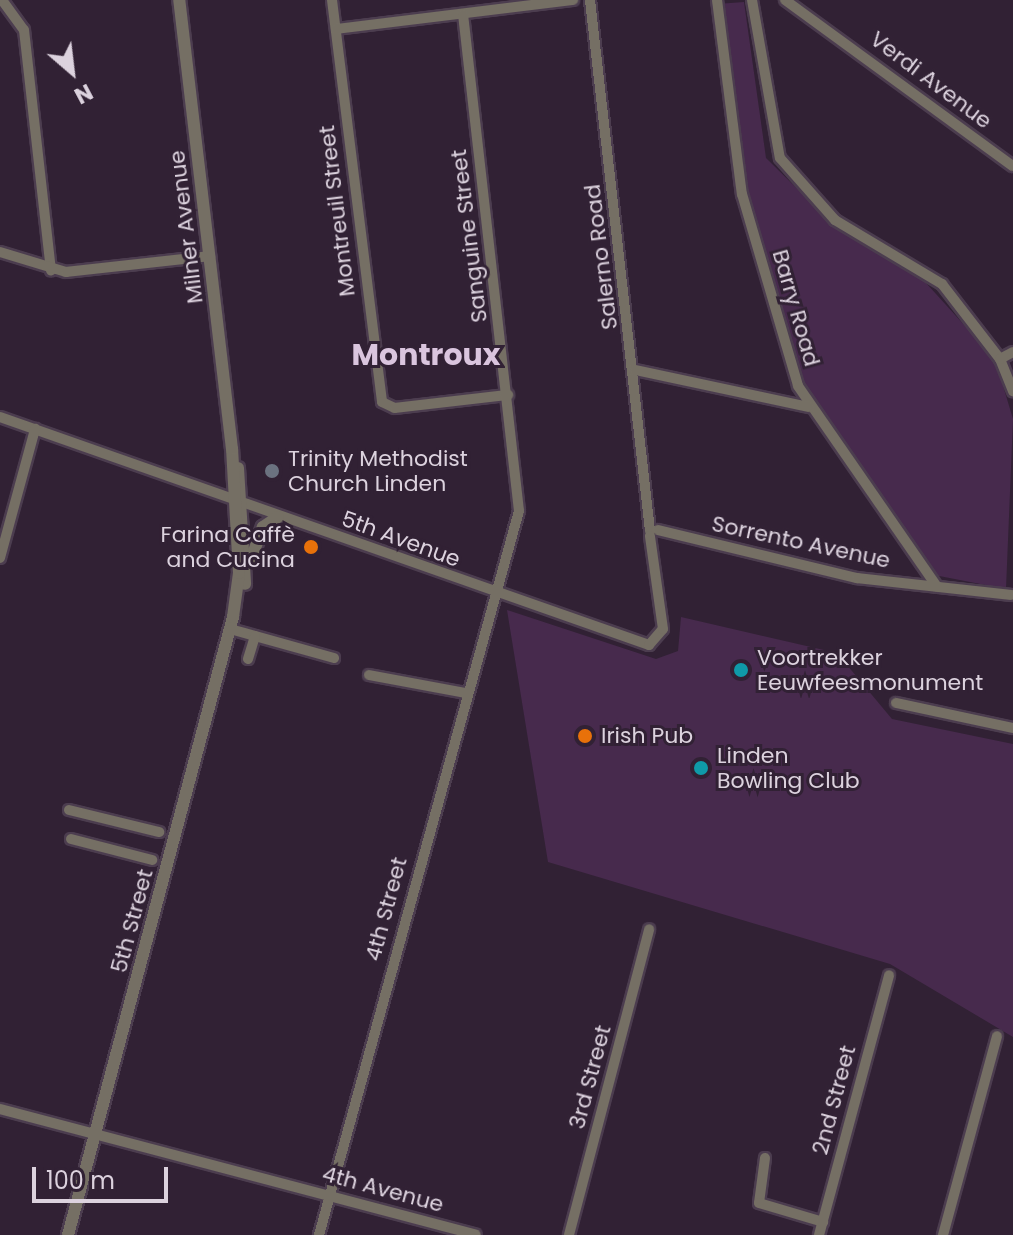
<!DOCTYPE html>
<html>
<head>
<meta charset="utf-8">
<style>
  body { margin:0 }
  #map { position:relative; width:1013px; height:1235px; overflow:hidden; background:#312134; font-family:Poppins,sans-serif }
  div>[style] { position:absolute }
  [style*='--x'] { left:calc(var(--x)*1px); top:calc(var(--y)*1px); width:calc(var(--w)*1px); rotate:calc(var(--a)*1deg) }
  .green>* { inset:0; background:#472a4d }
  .roads { filter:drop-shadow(2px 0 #4c3d4f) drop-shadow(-2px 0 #4c3d4f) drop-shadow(0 2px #4c3d4f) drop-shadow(0 -2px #4c3d4f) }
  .minor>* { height:10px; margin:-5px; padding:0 5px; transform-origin:5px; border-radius:5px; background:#756f64 }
  .tertiary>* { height:12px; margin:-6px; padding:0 6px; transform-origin:6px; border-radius:6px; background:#756f64 }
  .dots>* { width:22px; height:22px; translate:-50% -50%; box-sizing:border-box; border:4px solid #312134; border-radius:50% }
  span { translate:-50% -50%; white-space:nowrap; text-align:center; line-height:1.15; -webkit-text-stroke:6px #312134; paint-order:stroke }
  .street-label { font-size:22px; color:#dcd2de }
  .poi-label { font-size:22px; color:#dcd2de }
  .left { translate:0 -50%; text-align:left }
  .right { translate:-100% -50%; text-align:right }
  .district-label { font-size:30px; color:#dac5de; font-weight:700 }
  .north { position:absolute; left:32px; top:32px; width:80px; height:80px; -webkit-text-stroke:6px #312134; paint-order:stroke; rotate:152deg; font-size:22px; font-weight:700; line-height:32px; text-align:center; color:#dcd2de }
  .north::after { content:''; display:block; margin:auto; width:28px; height:36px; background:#dcd2de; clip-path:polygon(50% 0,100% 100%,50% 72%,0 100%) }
  .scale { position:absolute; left:32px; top:1167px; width:136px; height:36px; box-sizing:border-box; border:4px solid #dcd2de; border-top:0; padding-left:10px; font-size:24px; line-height:28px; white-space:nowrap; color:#dcd2de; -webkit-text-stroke:6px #312134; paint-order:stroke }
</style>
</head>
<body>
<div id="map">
  <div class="green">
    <i style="clip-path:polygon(744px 2px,766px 158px,832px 223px,907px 262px,995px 359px,1013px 419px,1006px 589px,929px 574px,797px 398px,736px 182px,717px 4px)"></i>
    <i style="clip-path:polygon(507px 610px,656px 659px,678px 651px,681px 617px,837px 653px,892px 719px,1013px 744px,1013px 1037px,890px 964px,548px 862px)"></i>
  </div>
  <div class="roads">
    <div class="minor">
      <i style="--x:2;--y:0;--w:37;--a:54"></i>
      <i style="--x:24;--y:30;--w:242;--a:83.6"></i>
      <i style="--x:332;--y:0;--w:405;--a:82.9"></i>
      <i style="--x:382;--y:402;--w:14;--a:25"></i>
      <i style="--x:395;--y:408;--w:114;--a:-6.6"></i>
      <i style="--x:590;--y:0;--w:534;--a:83.55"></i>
      <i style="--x:717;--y:0;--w:196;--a:82.7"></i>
      <i style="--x:742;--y:194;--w:200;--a:73.7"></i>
      <i style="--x:798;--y:386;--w:244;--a:55.3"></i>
      <i style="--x:752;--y:0;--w:160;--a:80"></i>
      <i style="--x:780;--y:158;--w:83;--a:48.4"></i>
      <i style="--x:835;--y:220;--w:125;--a:30.9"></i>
      <i style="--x:942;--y:284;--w:95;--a:52.3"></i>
      <i style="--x:1000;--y:359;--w:35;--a:68"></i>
      <i style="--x:785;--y:0;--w:282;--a:36.1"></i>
      <i style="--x:336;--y:29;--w:239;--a:-7"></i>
      <i style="--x:0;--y:252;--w:69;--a:16.9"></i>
      <i style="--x:66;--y:272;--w:145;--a:-6.3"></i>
      <i style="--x:1000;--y:359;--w:15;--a:-28"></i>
      <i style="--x:635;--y:370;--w:178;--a:12"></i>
      <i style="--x:0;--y:417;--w:688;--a:19.36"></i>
      <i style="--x:649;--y:645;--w:21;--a:-49"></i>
      <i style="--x:663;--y:629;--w:94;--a:-98"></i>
      <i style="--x:658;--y:530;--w:205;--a:13.6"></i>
      <i style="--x:857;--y:578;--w:155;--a:6.3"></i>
      <i style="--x:0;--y:558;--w:134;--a:-74.8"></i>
      <i style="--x:230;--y:629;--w:108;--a:15.6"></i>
      <i style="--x:248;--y:659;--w:24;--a:-73"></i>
      <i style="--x:369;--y:675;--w:98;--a:10.6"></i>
      <i style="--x:896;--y:703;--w:120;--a:12.1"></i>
      <i style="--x:69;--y:810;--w:93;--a:13.7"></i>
      <i style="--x:71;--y:839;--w:84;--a:14.5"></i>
      <i style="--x:0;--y:1109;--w:492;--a:14.8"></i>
      <i style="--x:765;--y:1158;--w:45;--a:97.6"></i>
      <i style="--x:759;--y:1203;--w:67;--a:16.5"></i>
      <i style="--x:319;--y:1235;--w:751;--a:-74.56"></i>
      <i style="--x:519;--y:511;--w:500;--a:-96.43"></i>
      <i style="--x:569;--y:1235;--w:316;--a:-75.3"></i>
      <i style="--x:819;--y:1235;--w:269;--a:-74.9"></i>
      <i style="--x:943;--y:1235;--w:206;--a:-74.8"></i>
    </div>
    <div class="tertiary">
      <i style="--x:238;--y:468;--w:116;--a:86.5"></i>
      <i style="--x:250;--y:562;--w:37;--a:-70"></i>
      <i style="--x:263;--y:527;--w:18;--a:-34"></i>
      <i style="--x:68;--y:1235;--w:640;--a:-75.05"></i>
      <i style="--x:233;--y:617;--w:44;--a:-82.2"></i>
      <i style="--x:239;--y:573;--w:124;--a:-93.2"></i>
      <i style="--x:232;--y:449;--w:452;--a:-96.7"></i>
    </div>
  </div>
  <div class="dots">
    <i style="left:272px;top:471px;background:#6b7280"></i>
    <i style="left:311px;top:547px;background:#e8710a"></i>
    <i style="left:741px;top:670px;background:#0f9aa8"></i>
    <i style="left:585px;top:736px;background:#e8710a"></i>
    <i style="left:701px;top:768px;background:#0f9aa8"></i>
  </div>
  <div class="street-label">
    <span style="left:931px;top:80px;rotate:37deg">Verdi Avenue</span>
    <span style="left:337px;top:211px;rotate:-97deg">Montreuil Street</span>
    <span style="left:186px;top:227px;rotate:-97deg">Milner Avenue</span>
    <span style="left:469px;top:236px;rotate:-97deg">Sanguine Street</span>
    <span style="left:601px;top:257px;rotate:-97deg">Salerno Road</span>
    <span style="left:796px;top:308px;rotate:74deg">Barry Road</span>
    <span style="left:401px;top:539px;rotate:20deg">5th Avenue</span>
    <span style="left:801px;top:542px;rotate:12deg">Sorrento Avenue</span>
    <span style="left:386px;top:909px;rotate:-75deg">4th Street</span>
    <span style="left:132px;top:921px;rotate:-75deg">5th Street</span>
    <span style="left:590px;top:1077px;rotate:-75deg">3rd Street</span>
    <span style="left:834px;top:1100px;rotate:-75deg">2nd Street</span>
    <span style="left:383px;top:1189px;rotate:15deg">4th Avenue</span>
  </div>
  <div class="poi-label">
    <span class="left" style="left:288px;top:471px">Trinity Methodist<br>Church Linden</span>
    <span class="right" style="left:295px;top:547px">Farina Caffè<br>and Cucina</span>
    <span class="left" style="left:757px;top:670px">Voortrekker<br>Eeuwfeesmonument</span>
    <span class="left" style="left:601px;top:736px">Irish Pub</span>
    <span class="left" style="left:717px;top:768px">Linden<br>Bowling Club</span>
  </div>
  <div class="district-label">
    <span style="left:426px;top:355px">Montroux</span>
  </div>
  <div class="north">N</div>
  <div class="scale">100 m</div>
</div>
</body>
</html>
